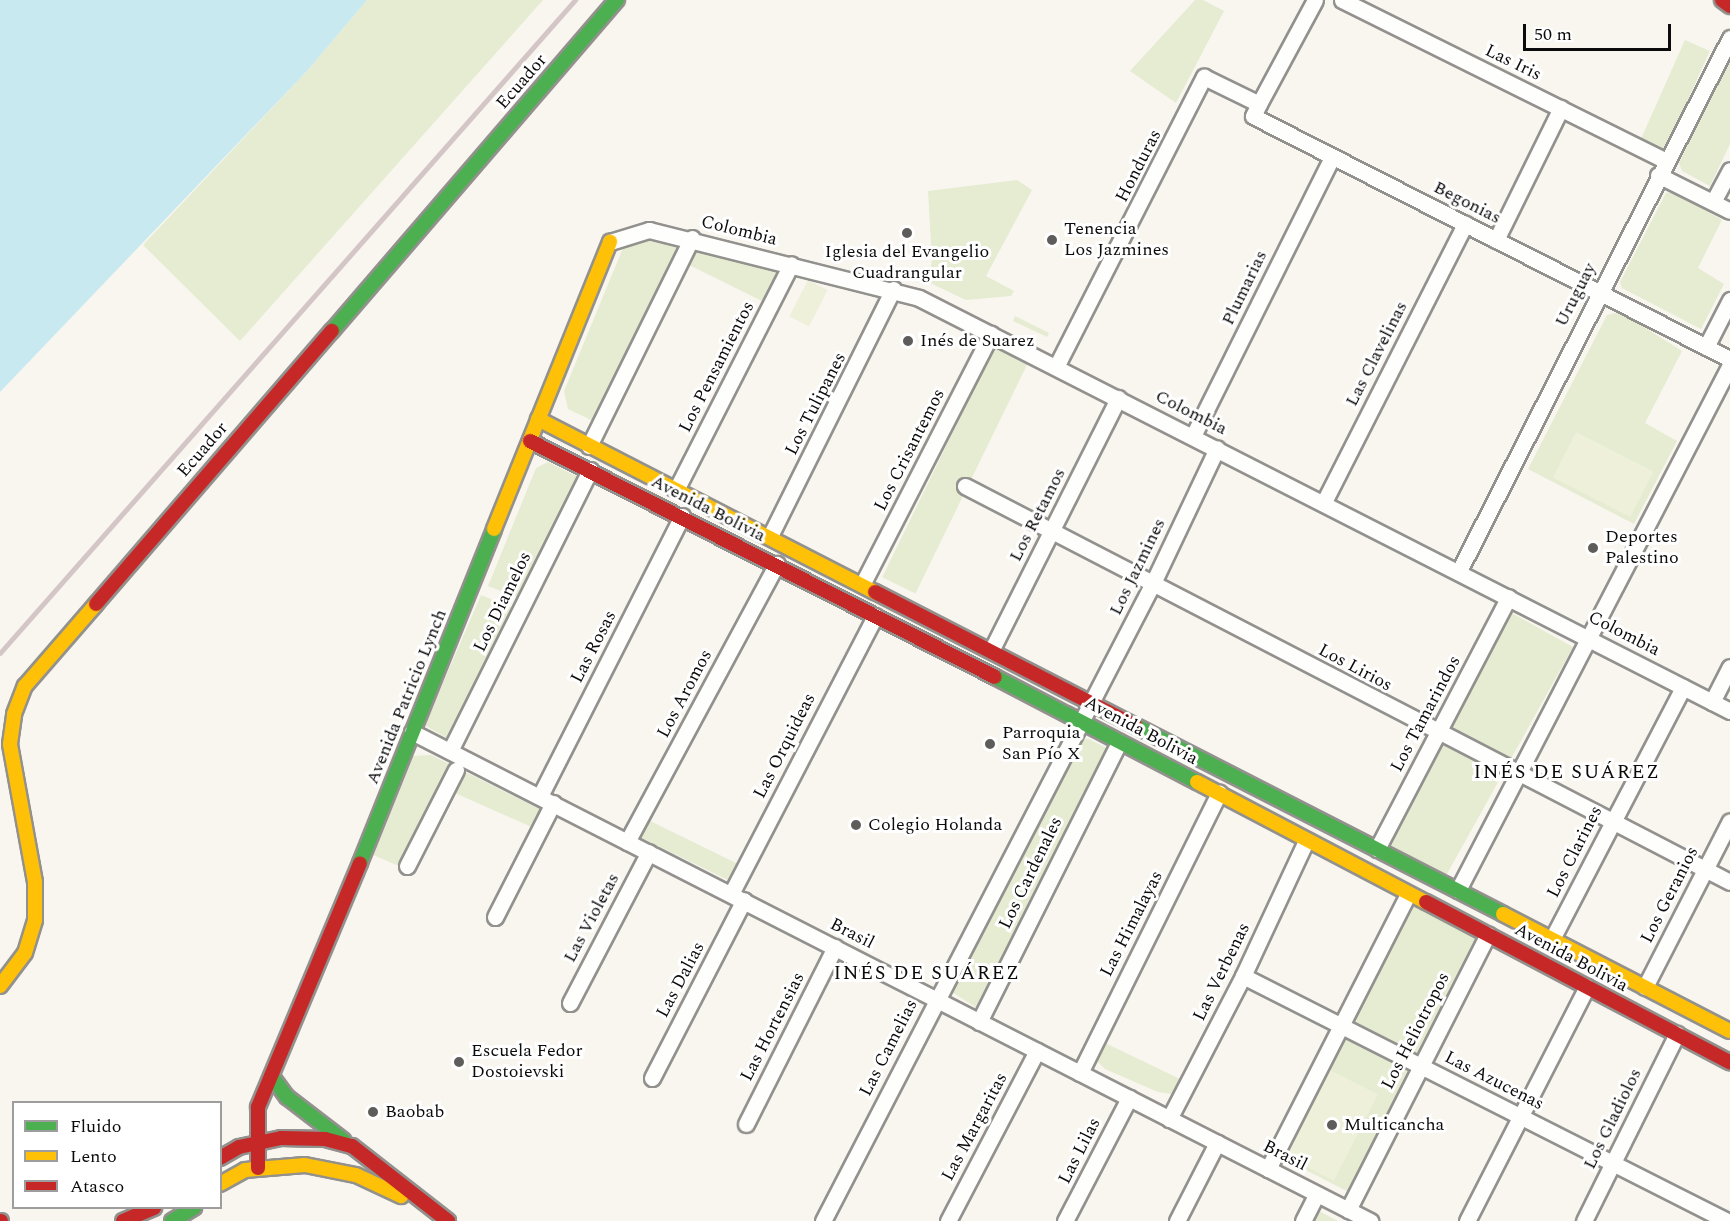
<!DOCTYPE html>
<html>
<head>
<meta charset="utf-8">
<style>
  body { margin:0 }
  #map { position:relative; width:1730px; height:1221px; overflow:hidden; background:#f9f6ef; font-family:Spectral,serif }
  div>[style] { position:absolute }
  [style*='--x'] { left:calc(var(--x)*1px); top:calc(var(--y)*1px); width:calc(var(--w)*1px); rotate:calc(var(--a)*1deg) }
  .green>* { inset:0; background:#e5ecd1; transform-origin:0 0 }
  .pitch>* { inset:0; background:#eef0da; transform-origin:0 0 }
  .water>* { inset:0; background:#c8e9f0 }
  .roads { filter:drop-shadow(2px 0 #92918e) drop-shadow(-2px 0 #92918e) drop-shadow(0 2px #92918e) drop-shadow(0 -2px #92918e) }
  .street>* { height:15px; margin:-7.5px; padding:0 7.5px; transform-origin:7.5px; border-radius:7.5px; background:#fefefd }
  .fast>* { height:14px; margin:-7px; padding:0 7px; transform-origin:7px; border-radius:7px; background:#4caf50 }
  .slow>* { height:14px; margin:-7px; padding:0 7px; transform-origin:7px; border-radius:7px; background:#ffc107 }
  .jam>* { height:14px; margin:-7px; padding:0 7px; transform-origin:7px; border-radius:7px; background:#c62828 }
  .rail>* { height:4.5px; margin:-2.25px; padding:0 2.25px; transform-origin:2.25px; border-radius:2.25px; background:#d4c6c7 }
  .dots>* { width:16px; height:16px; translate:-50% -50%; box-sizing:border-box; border:3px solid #fff; border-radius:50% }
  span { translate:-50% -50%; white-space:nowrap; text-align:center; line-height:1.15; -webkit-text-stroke:6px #fff; paint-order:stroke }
  .street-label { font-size:18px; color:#0b0b0b }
  .poi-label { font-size:18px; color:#0b0b0b }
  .left { translate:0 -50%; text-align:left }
  .neighbourhood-label { font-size:20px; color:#0b0b0b; letter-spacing:1.5px }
  .legend { position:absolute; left:12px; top:1101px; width:210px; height:108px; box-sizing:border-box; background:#fff; border:2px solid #9d9d9d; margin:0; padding:8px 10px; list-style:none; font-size:18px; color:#0b0b0b }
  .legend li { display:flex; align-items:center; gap:12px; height:30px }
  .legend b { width:30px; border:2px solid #9d9d9d }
  .scale { position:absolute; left:1523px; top:24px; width:148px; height:27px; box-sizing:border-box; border:3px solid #0b0b0b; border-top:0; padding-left:8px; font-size:18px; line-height:21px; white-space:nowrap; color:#0b0b0b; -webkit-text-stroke:4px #fff; paint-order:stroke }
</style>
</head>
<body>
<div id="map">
  <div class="green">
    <i style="clip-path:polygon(367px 0,543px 0,240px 341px,143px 245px,307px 71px)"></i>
    <i style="clip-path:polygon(1195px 0,1203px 0,1224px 11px,1176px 103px,1130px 71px)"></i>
    <i style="left:1685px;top:40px;width:27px;height:111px;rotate:24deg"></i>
    <i style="clip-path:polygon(1730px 61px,1730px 144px,1710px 186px,1682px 171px,1679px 163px)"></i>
    <i style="clip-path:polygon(1017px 180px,1032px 190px,986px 276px,1014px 291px,1011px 296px,966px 300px,928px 282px,932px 260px,928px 191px)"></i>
    <i style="clip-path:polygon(1674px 192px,1722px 220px,1698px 268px,1724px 284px,1701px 329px,1622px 288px,1620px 282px,1666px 193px)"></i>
    <i style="clip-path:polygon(660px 236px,783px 269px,766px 303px,681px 261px,595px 422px,568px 409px,564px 391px,623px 248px)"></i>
    <i style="clip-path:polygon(1620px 312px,1682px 351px,1645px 423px,1677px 441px,1634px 524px,1528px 469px,1607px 315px)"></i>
    <i style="clip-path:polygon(1015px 316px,1049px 333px,1047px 337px,1013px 321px)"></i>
    <i style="left:994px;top:348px;width:37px;height:255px;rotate:26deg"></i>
    <i style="clip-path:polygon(548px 462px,582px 479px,522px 599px,488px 586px,536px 468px)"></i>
    <i style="clip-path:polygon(481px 595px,518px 610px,452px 741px,426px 726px,427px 720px)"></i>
    <i style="left:1510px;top:612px;width:72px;height:266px;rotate:29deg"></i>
    <i style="clip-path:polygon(1079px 739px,1089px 739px,1108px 749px,977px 1008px,952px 992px,956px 981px)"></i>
    <i style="clip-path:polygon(431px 755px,544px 811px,534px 828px,448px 790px,408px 870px,371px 854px,411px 756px)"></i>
    <i style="left:646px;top:819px;width:103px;height:19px;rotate:26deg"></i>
    <i style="left:1414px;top:902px;width:75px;height:288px;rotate:27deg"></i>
    <i style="clip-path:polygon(1103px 1042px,1180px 1079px,1178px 1090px,1172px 1094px,1158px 1092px,1105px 1069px,1096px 1060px,1094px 1050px)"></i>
    <i style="clip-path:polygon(1317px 1210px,1338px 1221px,1312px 1221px)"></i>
  </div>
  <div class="pitch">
    <i style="left:808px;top:280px;width:22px;height:41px;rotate:27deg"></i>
    <i style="left:1576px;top:432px;width:87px;height:51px;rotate:27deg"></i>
    <i style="left:1328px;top:1069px;width:56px;height:97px;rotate:27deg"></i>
  </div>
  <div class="water">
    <i style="clip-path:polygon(0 0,367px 0,307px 71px,0 392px)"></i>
  </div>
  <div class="roads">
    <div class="street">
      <i style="--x:1342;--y:0;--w:362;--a:26.4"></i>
      <i style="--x:1259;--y:104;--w:118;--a:-61.7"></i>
      <i style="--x:1658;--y:175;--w:80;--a:26.6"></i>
      <i style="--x:1713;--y:202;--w:36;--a:-62"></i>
      <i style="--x:1496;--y:240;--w:147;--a:-63.8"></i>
      <i style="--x:610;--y:242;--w:41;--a:-17.1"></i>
      <i style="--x:649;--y:230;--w:278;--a:14.1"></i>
      <i style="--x:919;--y:298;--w:910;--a:26.99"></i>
      <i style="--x:1706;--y:347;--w:53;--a:-62.9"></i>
      <i style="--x:1056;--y:367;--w:326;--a:-63"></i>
      <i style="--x:1204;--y:77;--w:61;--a:26.1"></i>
      <i style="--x:1259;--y:104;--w:13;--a:117"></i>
      <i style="--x:1253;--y:116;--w:535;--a:27"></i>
      <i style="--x:1193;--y:436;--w:312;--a:-63.5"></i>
      <i style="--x:589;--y:446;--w:232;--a:-63.7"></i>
      <i style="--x:965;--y:486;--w:861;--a:27.37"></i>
      <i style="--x:677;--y:488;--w:251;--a:-63"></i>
      <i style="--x:1324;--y:502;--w:312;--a:-63.1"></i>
      <i style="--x:770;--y:536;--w:276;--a:-63.5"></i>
      <i style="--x:1459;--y:571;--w:598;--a:-63.05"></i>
      <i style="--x:863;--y:583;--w:280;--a:-62.8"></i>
      <i style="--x:992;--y:649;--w:281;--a:-63.3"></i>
      <i style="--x:1712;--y:702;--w:39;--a:-63"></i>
      <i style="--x:412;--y:732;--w:1076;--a:27.04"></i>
      <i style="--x:450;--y:751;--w:314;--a:-63.5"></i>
      <i style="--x:540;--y:796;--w:314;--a:-63.1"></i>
      <i style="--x:627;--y:842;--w:316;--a:-61.7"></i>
      <i style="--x:1377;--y:849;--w:284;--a:-62.4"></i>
      <i style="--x:407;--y:866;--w:108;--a:-63"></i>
      <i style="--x:1458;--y:890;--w:591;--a:-62.61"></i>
      <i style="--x:731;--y:894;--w:313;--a:-62.6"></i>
      <i style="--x:495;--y:917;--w:128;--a:-63"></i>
      <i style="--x:1552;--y:939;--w:284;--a:-62.5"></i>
      <i style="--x:1243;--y:976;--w:542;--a:26.85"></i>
      <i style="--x:1645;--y:987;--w:186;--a:-62.9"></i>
      <i style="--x:570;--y:1003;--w:170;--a:-62.4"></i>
      <i style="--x:979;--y:1022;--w:313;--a:-63.4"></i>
      <i style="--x:1080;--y:1073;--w:313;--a:-63.6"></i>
      <i style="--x:652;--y:1078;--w:200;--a:-62.7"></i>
      <i style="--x:1169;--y:1119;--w:161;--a:-62.6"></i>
      <i style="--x:1243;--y:976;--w:149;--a:-65"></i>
      <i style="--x:746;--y:1124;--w:198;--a:-63.3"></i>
      <i style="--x:1268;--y:1169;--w:309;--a:-63"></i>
      <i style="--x:1348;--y:1210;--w:309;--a:-63.1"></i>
      <i style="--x:823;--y:1221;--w:718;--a:-62.65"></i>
      <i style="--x:1153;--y:583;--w:149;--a:-64.6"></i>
      <i style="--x:948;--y:1221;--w:192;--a:-62.4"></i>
      <i style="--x:1065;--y:1221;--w:139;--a:-62.5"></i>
      <i style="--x:1177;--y:1221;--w:88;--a:-62.9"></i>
      <i style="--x:1303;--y:1221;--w:30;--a:-63"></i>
      <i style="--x:1467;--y:1221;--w:263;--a:-62.9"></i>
      <i style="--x:1584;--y:1221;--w:209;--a:-63.6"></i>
    </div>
    <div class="fast">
      <i style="--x:332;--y:331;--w:437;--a:-49.3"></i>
      <i style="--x:995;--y:677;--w:228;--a:27.5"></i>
      <i style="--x:1136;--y:726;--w:412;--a:27.1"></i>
      <i style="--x:360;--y:863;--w:360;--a:-68.1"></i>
      <i style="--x:273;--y:1078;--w:24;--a:54"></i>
      <i style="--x:287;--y:1097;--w:71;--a:37.5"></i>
      <i style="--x:172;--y:1221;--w:26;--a:-31"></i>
    </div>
    <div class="slow">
      <i style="--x:538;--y:419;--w:379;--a:27.2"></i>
      <i style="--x:494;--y:529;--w:310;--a:-68"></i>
      <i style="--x:1197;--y:782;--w:259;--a:27.7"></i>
      <i style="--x:1503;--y:914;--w:255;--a:27.3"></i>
      <i style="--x:0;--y:986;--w:41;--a:-52.9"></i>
      <i style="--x:25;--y:953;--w:34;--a:-73"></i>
      <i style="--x:35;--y:920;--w:38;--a:-90"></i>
      <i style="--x:35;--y:882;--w:140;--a:-100.3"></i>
      <i style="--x:10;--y:744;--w:30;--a:-82"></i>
      <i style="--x:14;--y:714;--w:30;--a:-69"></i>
      <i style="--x:25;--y:686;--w:108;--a:-49.1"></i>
      <i style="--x:220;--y:1184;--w:29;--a:-29"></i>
      <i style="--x:245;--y:1170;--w:60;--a:-4.8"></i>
      <i style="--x:305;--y:1165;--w:52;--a:11.1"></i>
      <i style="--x:356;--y:1175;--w:50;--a:25"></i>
    </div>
    <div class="jam">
      <i style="--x:1722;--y:0;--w:10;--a:37"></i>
      <i style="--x:530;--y:441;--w:521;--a:26.91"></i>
      <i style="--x:875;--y:592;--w:293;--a:27.2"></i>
      <i style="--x:96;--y:604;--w:361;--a:-49.2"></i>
      <i style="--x:1426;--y:902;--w:344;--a:27.8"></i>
      <i style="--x:220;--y:1158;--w:22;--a:-30"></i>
      <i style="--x:239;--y:1147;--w:43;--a:-12.1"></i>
      <i style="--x:281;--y:1138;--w:44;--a:1.3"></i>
      <i style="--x:325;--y:1139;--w:28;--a:15"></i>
      <i style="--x:352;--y:1146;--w:122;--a:38"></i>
      <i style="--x:258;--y:1168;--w:61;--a:-90"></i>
      <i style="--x:258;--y:1107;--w:264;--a:-67.3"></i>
      <i style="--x:0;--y:1221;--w:1;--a:0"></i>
      <i style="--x:123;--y:1221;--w:34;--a:-23"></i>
    </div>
  </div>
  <div class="rail">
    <i style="--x:0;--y:653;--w:870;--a:-48.63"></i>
  </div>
  <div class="dots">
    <i style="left:907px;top:233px;background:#5e5d5b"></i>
    <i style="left:1052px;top:240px;background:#5e5d5b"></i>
    <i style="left:908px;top:341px;background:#5e5d5b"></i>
    <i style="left:1593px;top:548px;background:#5e5d5b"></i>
    <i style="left:990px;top:744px;background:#5e5d5b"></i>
    <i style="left:856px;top:825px;background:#5e5d5b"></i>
    <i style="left:459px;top:1062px;background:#5e5d5b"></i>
    <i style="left:373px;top:1112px;background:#5e5d5b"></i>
    <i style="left:1332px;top:1125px;background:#5e5d5b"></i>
  </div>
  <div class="street-label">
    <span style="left:1513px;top:63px;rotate:26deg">Las Iris</span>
    <span style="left:522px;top:82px;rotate:-49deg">Ecuador</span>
    <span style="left:1139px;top:166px;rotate:-63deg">Honduras</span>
    <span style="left:1467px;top:203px;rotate:27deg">Begonias</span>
    <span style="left:739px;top:231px;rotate:14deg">Colombia</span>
    <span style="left:1245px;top:288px;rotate:-64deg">Plumarias</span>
    <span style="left:1576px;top:295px;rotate:-63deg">Uruguay</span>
    <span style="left:1377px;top:354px;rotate:-63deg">Las Clavelinas</span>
    <span style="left:717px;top:367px;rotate:-63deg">Los Pensamientos</span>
    <span style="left:816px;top:404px;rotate:-63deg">Los Tulipanes</span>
    <span style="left:1191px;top:413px;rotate:27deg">Colombia</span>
    <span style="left:203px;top:450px;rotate:-49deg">Ecuador</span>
    <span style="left:910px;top:450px;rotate:-63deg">Los Crisantemos</span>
    <span style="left:708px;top:509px;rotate:27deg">Avenida Bolivia</span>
    <span style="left:1038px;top:515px;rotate:-63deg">Los Retamos</span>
    <span style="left:1138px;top:567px;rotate:-64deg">Los Jazmines</span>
    <span style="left:503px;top:602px;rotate:-64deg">Los Diamelos</span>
    <span style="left:1624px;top:634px;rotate:27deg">Colombia</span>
    <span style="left:594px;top:647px;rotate:-63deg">Las Rosas</span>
    <span style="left:1355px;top:668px;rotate:28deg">Los Lirios</span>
    <span style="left:685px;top:694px;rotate:-62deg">Los Aromos</span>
    <span style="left:407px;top:697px;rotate:-68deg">Avenida Patricio Lynch</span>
    <span style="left:1426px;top:714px;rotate:-62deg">Los Tamarindos</span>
    <span style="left:1141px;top:731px;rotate:28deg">Avenida Bolivia</span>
    <span style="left:785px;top:746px;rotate:-63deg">Las Orquideas</span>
    <span style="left:1575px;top:852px;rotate:-63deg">Los Clarines</span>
    <span style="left:1031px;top:873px;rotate:-64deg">Los Cardenales</span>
    <span style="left:1670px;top:895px;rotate:-63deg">Los Geranios</span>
    <span style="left:592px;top:918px;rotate:-62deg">Las Violetas</span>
    <span style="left:1132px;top:924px;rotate:-63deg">Las Himalayas</span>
    <span style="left:852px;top:934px;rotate:27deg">Brasil</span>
    <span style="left:1571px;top:958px;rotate:28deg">Avenida Bolivia</span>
    <span style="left:1222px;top:972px;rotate:-64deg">Las Verbenas</span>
    <span style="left:681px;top:980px;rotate:-62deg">Las Dalias</span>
    <span style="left:773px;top:1027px;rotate:-63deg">Las Hortensias</span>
    <span style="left:1416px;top:1031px;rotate:-63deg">Los Heliotropos</span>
    <span style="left:889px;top:1048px;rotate:-63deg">Las Camelias</span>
    <span style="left:1494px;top:1081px;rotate:27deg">Las Azucenas</span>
    <span style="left:1613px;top:1119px;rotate:-64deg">Los Gladiolos</span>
    <span style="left:975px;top:1127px;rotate:-62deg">Las Margaritas</span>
    <span style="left:1080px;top:1151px;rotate:-63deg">Las Lilas</span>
    <span style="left:1285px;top:1156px;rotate:27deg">Brasil</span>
  </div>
  <div class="poi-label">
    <span class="left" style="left:1064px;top:240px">Tenencia<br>Los Jazmines</span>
    <span style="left:907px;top:263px">Iglesia del Evangelio<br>Cuadrangular</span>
    <span class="left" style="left:920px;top:341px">Inés de Suarez</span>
    <span class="left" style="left:1605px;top:548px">Deportes<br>Palestino</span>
    <span class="left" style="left:1002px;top:744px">Parroquia<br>San Pío X</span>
    <span class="left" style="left:868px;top:825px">Colegio Holanda</span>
    <span class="left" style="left:471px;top:1062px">Escuela Fedor<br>Dostoievski</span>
    <span class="left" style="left:385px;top:1112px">Baobab</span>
    <span class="left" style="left:1344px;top:1125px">Multicancha</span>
  </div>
  <div class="neighbourhood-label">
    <span style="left:1567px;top:772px">INÉS DE SUÁREZ</span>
    <span style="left:927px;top:973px">INÉS DE SUÁREZ</span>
  </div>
  <ul class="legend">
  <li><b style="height:8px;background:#4caf50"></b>Fluido</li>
  <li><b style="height:8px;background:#ffc107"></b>Lento</li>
  <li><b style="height:8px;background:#c62828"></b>Atasco</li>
  </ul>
  <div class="scale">50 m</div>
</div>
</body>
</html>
